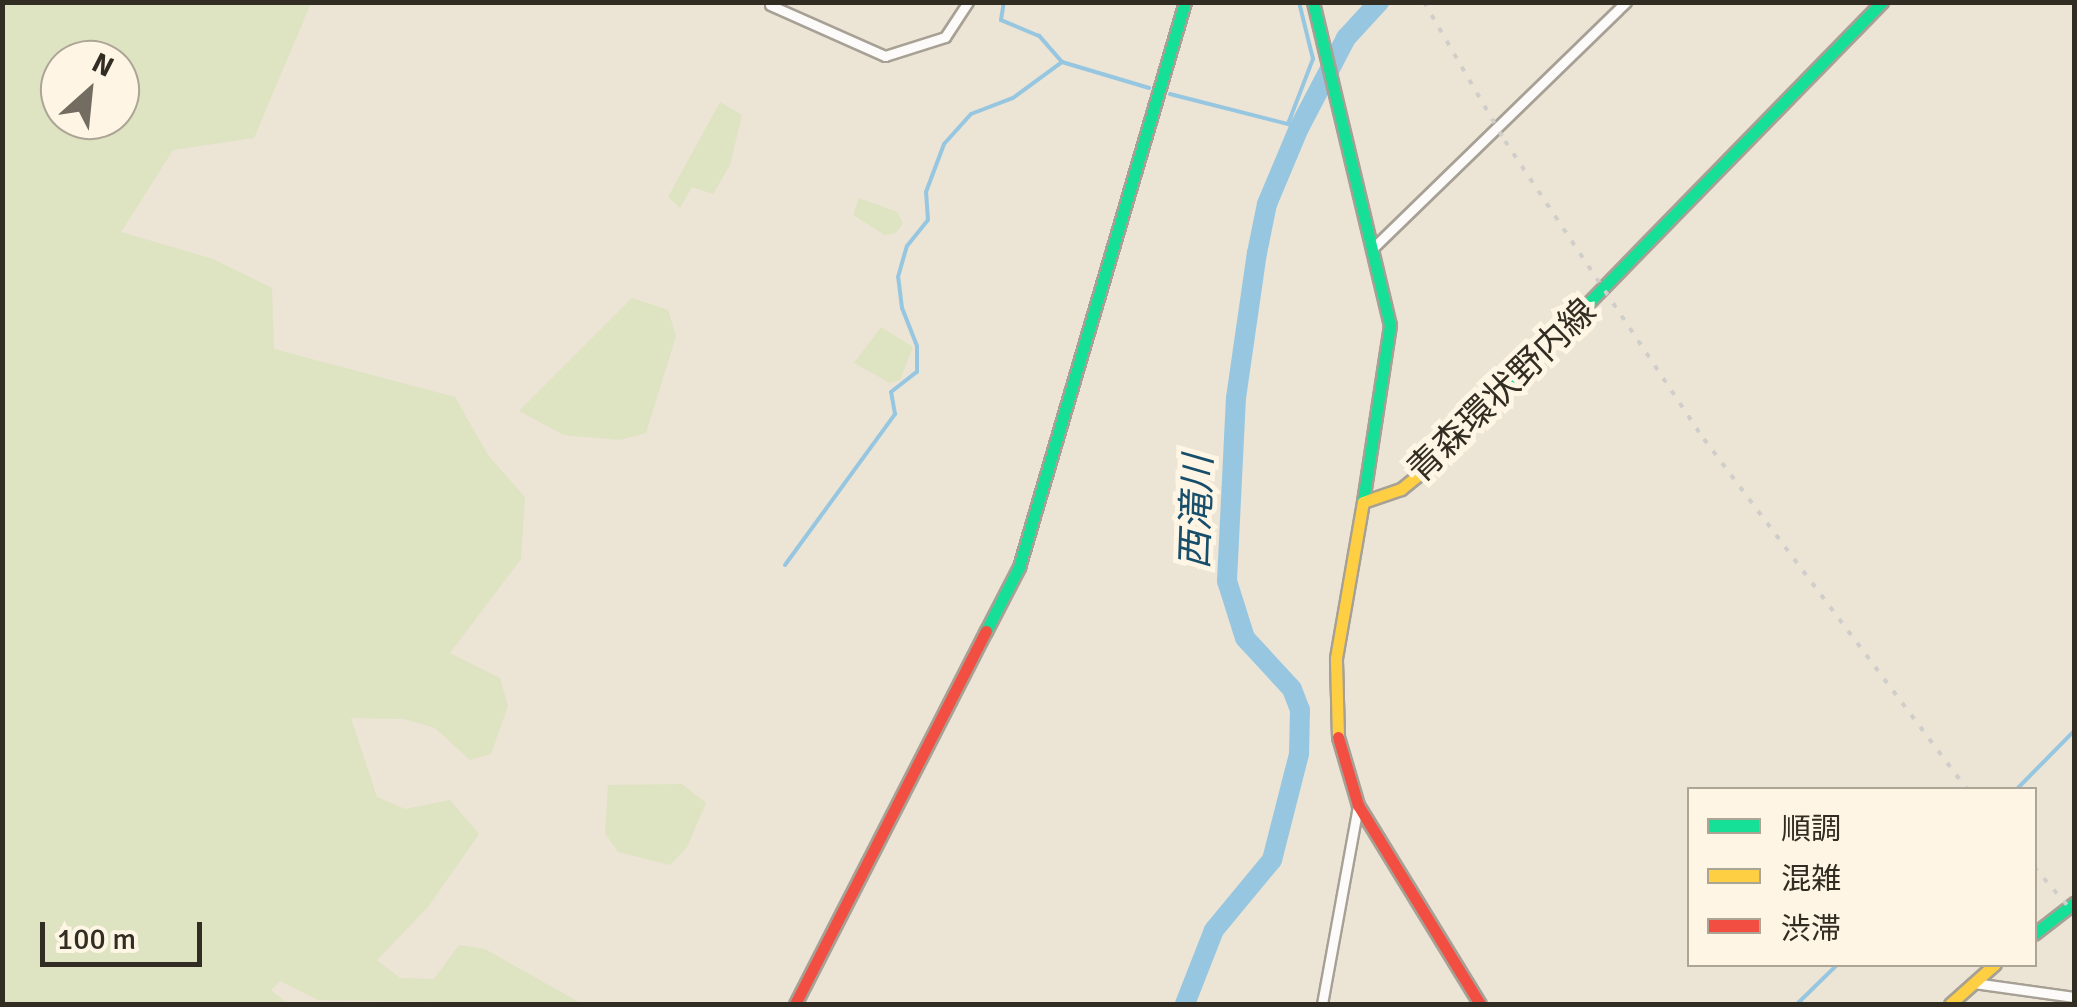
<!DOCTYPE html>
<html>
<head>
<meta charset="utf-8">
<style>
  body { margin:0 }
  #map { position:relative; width:2077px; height:1007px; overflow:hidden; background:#ece4d5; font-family:Signika,"Noto Sans JP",sans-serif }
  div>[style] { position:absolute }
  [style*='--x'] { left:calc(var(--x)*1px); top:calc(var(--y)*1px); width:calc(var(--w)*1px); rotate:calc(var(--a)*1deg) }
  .green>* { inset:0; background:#dee3c2 }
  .stream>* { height:4px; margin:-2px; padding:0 2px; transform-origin:2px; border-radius:2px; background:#97c7e0 }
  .river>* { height:20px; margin:-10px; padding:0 10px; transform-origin:10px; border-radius:10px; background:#97c7e0 }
  .roads { filter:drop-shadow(2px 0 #a7a095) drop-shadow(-2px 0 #a7a095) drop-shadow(0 2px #a7a095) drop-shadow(0 -2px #a7a095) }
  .street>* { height:9px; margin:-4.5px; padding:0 4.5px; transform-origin:4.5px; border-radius:4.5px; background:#fcfbf9 }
  .fast>* { height:11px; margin:-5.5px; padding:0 5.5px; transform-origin:5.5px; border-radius:5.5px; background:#16e098 }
  .slow>* { height:11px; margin:-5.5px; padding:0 5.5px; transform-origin:5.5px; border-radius:5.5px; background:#ffcf43 }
  .jam>* { height:11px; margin:-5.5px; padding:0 5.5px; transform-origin:5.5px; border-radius:5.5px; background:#f24e42 }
  .rail>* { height:4px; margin-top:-2px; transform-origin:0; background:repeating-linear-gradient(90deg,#d0ceca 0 5px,transparent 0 15px) }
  span { translate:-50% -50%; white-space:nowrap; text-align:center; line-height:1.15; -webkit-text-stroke:10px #fef5e4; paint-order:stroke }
  .street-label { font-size:35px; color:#322d22 }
  .water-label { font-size:38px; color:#164e6b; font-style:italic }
  .frame { position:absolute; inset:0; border:5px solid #322d22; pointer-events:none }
  .legend { position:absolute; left:1687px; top:787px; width:350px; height:180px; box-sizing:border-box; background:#fef5e4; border:2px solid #aca596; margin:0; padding:12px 18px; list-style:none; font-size:30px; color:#322d22 }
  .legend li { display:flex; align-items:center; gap:20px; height:50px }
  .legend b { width:50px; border:2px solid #aca596 }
  .north { position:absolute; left:40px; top:40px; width:100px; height:100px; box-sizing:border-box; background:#fef5e4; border:2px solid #aca596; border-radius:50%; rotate:27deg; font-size:28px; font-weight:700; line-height:40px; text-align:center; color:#322d22 }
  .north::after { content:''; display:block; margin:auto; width:35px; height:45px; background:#736d61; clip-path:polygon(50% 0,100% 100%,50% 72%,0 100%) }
  .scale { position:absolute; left:40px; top:922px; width:162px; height:45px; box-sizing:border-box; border:5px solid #322d22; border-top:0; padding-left:12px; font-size:30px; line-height:35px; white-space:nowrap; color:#322d22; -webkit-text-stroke:8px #fef5e4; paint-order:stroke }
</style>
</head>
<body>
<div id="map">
  <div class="green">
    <i style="clip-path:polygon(evenodd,2px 3px,311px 3px,254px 138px,173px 150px,121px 232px,213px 259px,272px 288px,274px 349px,455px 397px,488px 455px,525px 497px,521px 559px,450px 653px,500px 678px,508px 706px,491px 754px,470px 760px,435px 728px,404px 719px,351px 718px,377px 797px,405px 809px,450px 800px,479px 834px,428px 907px,377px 960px,400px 978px,434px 979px,459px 945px,485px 949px,582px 1004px,318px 1000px,280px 981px,271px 990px,288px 1004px,3px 1004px,2px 3px,120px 60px,120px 120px,60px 120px,60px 60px,120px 60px)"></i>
    <i style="clip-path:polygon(720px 102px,742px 115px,730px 165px,713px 194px,692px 187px,680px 208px,668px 197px)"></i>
    <i style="clip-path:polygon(859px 198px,897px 212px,903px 223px,896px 233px,885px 235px,853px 215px)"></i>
    <i style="clip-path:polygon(632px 298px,668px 310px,676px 336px,646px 433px,620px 440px,564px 435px,519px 411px)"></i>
    <i style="clip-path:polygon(881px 327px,913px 347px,900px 380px,890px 383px,854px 363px)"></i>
    <i style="clip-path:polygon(682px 784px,706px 803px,687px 847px,670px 865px,618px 852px,605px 833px,608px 785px)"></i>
  </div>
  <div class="stream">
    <i style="--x:1062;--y:62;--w:91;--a:16.6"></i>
    <i style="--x:1170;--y:94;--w:122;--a:14.3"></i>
    <i style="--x:1299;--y:128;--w:12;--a:-160"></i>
    <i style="--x:1288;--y:124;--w:70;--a:-69"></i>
    <i style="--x:1313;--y:59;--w:59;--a:-103.8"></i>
    <i style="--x:785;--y:565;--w:187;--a:-53.9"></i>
    <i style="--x:895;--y:414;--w:22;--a:-100"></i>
    <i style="--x:891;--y:392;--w:33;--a:-38"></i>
    <i style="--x:917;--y:372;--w:26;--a:-90"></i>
    <i style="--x:917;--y:346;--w:41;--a:-111.5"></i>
    <i style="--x:902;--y:308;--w:31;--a:-97"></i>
    <i style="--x:898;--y:277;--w:32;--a:-74"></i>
    <i style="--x:907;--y:246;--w:33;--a:-51"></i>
    <i style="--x:928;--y:220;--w:28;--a:-94"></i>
    <i style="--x:926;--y:192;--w:51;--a:-69.4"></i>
    <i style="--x:944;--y:144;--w:40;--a:-48"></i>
    <i style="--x:971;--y:114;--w:45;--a:-20.9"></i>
    <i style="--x:1013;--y:98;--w:61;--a:-36.3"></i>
    <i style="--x:1062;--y:62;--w:35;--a:-131"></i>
    <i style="--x:1039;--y:36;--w:41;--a:-157.2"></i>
    <i style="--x:1001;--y:20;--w:18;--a:-81"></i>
    <i style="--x:2016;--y:790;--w:83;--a:-45.5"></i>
    <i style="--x:1797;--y:1004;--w:57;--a:-44.3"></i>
  </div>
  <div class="river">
    <i style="--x:1185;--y:1004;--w:79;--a:-68.6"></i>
    <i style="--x:1214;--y:930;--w:91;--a:-50.4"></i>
    <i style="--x:1272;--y:860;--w:109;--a:-75.7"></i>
    <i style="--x:1299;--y:754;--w:44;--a:-88.7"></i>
    <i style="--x:1300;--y:710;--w:22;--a:-111"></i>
    <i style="--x:1292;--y:689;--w:69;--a:-132.7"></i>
    <i style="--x:1245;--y:638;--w:60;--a:-107.5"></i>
    <i style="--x:1227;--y:581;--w:183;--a:-87.2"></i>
    <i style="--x:1236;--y:398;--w:147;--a:-81.8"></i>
    <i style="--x:1257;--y:253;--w:50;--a:-78.5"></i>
    <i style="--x:1267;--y:204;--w:82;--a:-67.2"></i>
    <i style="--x:1299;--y:128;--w:102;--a:-62.4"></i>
    <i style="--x:1346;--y:38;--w:49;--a:-47.5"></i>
  </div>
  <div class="roads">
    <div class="street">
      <i style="--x:770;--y:5;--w:126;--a:23.9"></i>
      <i style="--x:885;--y:56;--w:63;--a:-17.6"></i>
      <i style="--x:945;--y:37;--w:42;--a:-56.7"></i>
      <i style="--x:1373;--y:248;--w:353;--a:-44.2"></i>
      <i style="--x:1974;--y:983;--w:101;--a:8"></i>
      <i style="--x:1322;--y:1004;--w:202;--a:-79.7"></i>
    </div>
    <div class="fast">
      <i style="--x:1313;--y:2;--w:332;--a:76.6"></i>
      <i style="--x:1390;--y:325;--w:179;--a:98.7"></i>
      <i style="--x:1428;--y:467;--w:650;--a:-45.69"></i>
      <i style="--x:986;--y:631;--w:72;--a:-62.7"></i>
      <i style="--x:1019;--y:567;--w:589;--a:-73.63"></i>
      <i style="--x:2034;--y:934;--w:51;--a:-37.8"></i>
    </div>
    <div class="slow">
      <i style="--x:1338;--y:737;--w:79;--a:-91.5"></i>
      <i style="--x:1336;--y:658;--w:158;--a:-80.2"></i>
      <i style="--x:1363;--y:502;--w:40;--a:-18.9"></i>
      <i style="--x:1401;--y:489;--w:35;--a:-39"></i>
      <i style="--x:1950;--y:1004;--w:60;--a:-41.6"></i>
    </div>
    <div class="jam">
      <i style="--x:1338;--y:737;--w:71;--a:73.6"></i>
      <i style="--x:1358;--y:805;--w:233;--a:58.5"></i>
      <i style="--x:795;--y:1004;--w:419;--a:-62.9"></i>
    </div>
  </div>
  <div class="rail">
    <i style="--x:1424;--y:2;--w:161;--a:59.8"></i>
    <i style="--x:1505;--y:141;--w:358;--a:56.3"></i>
    <i style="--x:1704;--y:439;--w:439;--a:53.1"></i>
    <i style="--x:2034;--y:867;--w:61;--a:49"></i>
  </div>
  <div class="street-label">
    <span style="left:1502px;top:391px;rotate:-44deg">青森環状野内線</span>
  </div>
  <div class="water-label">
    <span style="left:1197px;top:512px;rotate:-88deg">西滝川</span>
  </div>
  <div class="frame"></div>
  <ul class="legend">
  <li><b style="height:12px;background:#16e098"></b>順調</li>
  <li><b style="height:12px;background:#ffcf43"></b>混雑</li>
  <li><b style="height:12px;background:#f24e42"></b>渋滞</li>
  </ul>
  <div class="north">N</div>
  <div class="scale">100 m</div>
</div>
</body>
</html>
